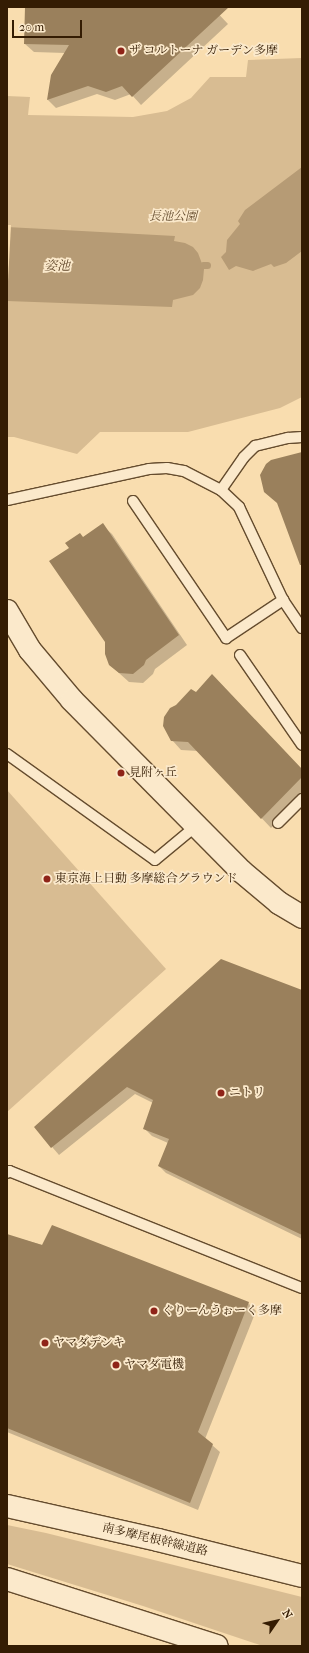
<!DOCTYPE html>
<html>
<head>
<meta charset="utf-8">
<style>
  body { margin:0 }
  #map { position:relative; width:309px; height:1653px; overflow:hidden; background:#f9ddaf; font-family:"IM FELL French Canon","Noto Serif JP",serif }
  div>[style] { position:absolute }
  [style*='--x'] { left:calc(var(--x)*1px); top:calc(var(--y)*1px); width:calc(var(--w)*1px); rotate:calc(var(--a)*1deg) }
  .green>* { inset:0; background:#d8bc92 }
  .water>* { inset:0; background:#b69b75 }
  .pier>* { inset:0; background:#f9ddaf }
  .shadow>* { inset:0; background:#0003 }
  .stream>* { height:7px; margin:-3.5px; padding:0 3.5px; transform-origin:3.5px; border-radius:3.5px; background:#b69b75 }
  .building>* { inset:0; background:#9a805c }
  .roads { filter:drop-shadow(1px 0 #654c2e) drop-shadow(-1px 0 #654c2e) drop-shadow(0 1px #654c2e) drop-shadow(0 -1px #654c2e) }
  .lane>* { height:10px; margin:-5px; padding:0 5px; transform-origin:5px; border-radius:5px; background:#fbe9cb }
  .secondary>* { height:22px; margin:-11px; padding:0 11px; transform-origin:11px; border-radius:11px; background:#fbe9cb }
  .dots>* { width:11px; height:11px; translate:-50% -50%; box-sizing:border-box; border:2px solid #fbe9cb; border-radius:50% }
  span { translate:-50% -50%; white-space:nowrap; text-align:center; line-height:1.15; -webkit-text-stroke:3.5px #fbe9cb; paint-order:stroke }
  .poi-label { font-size:12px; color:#341c03 }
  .left { translate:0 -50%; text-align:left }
  .park-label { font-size:12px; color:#654c2e; font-style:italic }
  .street-label { font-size:12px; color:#341c03 }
  .water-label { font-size:13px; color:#62482b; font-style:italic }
  .frame { position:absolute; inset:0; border:8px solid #341c03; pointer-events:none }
  .north { position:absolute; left:257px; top:1601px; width:40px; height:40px; -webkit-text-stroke:3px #fbe9cb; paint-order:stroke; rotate:56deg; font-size:11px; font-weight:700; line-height:16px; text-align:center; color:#341c03 }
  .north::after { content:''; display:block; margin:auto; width:14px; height:18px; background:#341c03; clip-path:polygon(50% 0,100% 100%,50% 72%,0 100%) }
  .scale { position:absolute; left:12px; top:20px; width:70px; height:18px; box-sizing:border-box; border:2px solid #341c03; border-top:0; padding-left:5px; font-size:12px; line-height:14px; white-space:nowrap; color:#341c03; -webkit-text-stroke:3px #fbe9cb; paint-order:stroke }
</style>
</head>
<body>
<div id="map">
  <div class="green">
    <i style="clip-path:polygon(302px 58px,302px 397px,280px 408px,188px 432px,100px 432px,77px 454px,14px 437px,7px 437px,7px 96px,30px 97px,28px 115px,133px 117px,167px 111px,191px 98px,210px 77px,246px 77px,248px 60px)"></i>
    <i style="clip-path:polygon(7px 790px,166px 969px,7px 1112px)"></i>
    <i style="clip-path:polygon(7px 1525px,46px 1533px,302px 1597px,302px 1646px,263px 1646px,143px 1606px,7px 1564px)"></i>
  </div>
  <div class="water">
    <i style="clip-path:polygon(302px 167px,302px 251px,286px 263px,274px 267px,271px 264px,253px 271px,236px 266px,229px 270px,221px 257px,226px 252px,227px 240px,240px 224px,238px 221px,245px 210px)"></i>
    <i style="clip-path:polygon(7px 227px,175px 236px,174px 241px,185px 243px,193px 247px,198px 253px,204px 269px,203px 280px,200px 288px,193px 295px,173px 300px,172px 307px,7px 301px)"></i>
  </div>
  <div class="pier">
    <i style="clip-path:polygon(7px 225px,11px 225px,7px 300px)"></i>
  </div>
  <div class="shadow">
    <i style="clip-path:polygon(26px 7px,212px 7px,228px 24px,141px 105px,131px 94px,115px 100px,97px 94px,56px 108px,48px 100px,52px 76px,65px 53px,34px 52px,25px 44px)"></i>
    <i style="clip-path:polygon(102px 525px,112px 534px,187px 645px,155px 669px,153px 674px,143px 683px,129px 682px,110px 665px,83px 538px)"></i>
    <i style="clip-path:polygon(196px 693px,302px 770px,302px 796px,271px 828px,198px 751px,181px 750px,172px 740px)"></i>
    <i style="clip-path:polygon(302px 991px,302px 1239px,166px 1173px,159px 1166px,168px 1143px,152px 1136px,145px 1129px,153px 1103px,135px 1094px,59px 1155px,35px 1127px)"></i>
    <i style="clip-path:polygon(7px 1235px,248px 1303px,256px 1311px,205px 1439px,220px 1452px,198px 1510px,7px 1432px)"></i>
  </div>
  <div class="stream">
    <i style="--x:203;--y:265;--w:4;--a:0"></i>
  </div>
  <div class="building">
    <i style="clip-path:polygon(25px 7px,229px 7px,132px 97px,122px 86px,106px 92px,88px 86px,47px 100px,51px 75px,69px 45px,24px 44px)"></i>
    <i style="clip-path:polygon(302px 452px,302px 565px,300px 565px,277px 503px,264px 492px,260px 475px,266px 464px,271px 460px)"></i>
    <i style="clip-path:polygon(103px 523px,179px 635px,146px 660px,144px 665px,133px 674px,119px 673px,109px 665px,105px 654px,105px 642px,49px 561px,69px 548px,65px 543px,80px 533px,83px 537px)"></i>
    <i style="clip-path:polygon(212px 674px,302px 769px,302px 777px,261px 819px,188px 742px,171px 741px,163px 726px,164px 717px,170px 708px,176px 705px,191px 689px,196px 692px)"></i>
    <i style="clip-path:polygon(221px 959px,302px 990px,302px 1235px,158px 1166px,169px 1139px,143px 1129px,153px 1100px,127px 1087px,51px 1148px,34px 1127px)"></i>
    <i style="clip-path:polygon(52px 1225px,249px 1302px,198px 1432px,213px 1444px,190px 1503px,7px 1428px,7px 1234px,42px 1245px)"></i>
  </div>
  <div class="roads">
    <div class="lane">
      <i style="--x:221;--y:490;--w:25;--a:43"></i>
      <i style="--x:239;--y:507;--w:103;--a:64.7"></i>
      <i style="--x:283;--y:600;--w:34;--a:56"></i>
      <i style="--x:7;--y:500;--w:145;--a:-12.3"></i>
      <i style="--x:149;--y:469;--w:18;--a:-3"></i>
      <i style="--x:167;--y:468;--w:17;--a:10"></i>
      <i style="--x:184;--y:471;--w:42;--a:27.2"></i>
      <i style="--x:221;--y:490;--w:40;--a:-55.1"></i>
      <i style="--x:244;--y:457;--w:16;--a:-45"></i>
      <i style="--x:255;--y:446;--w:34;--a:-14"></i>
      <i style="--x:288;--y:438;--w:14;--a:-4"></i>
      <i style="--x:133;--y:501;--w:166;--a:55.8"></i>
      <i style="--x:226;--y:638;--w:69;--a:-33.7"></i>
      <i style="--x:240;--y:655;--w:109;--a:55.4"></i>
      <i style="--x:7;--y:754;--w:182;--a:35.6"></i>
      <i style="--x:155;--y:860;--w:53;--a:-39.7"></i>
      <i style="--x:278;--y:823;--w:34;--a:-45"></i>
      <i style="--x:7;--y:1173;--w:3;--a:-45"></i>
      <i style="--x:9;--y:1171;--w:315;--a:21.8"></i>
    </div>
    <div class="secondary">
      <i style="--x:7;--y:611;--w:45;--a:59.5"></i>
      <i style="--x:30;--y:650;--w:65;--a:50"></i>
      <i style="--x:72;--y:700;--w:240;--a:45.3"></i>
      <i style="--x:241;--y:871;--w:50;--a:40.1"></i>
      <i style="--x:279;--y:903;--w:27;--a:31"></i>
      <i style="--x:7;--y:1506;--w:155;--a:12.7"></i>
      <i style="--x:158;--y:1540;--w:148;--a:14"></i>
      <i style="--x:7;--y:1579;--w:220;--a:17.7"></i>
    </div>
  </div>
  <div class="dots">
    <i style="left:121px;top:51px;background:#8f2418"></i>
    <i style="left:121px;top:773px;background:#8f2418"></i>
    <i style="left:47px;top:879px;background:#8f2418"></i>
    <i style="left:221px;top:1093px;background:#8f2418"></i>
    <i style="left:154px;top:1311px;background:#8f2418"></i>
    <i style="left:45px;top:1343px;background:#8f2418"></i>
    <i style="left:116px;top:1365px;background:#8f2418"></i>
  </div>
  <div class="poi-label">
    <span class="left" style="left:129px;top:51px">ザ コルトーナ ガーデン多摩</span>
    <span class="left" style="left:129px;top:773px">見附ヶ丘</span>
    <span class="left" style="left:55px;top:879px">東京海上日動 多摩総合グラウンド</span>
    <span class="left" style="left:229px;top:1093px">ニトリ</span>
    <span class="left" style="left:162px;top:1311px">ぐりーんうぉーく多摩</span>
    <span class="left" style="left:53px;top:1343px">ヤマダデンキ</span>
    <span class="left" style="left:124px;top:1365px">ヤマダ電機</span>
  </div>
  <div class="park-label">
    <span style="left:173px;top:217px">長池公園</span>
  </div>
  <div class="street-label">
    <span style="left:155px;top:1540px;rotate:13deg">南多摩尾根幹線道路</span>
  </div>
  <div class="water-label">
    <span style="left:57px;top:266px">姿池</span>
  </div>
  <div class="frame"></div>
  <div class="north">N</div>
  <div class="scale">20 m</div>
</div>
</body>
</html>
